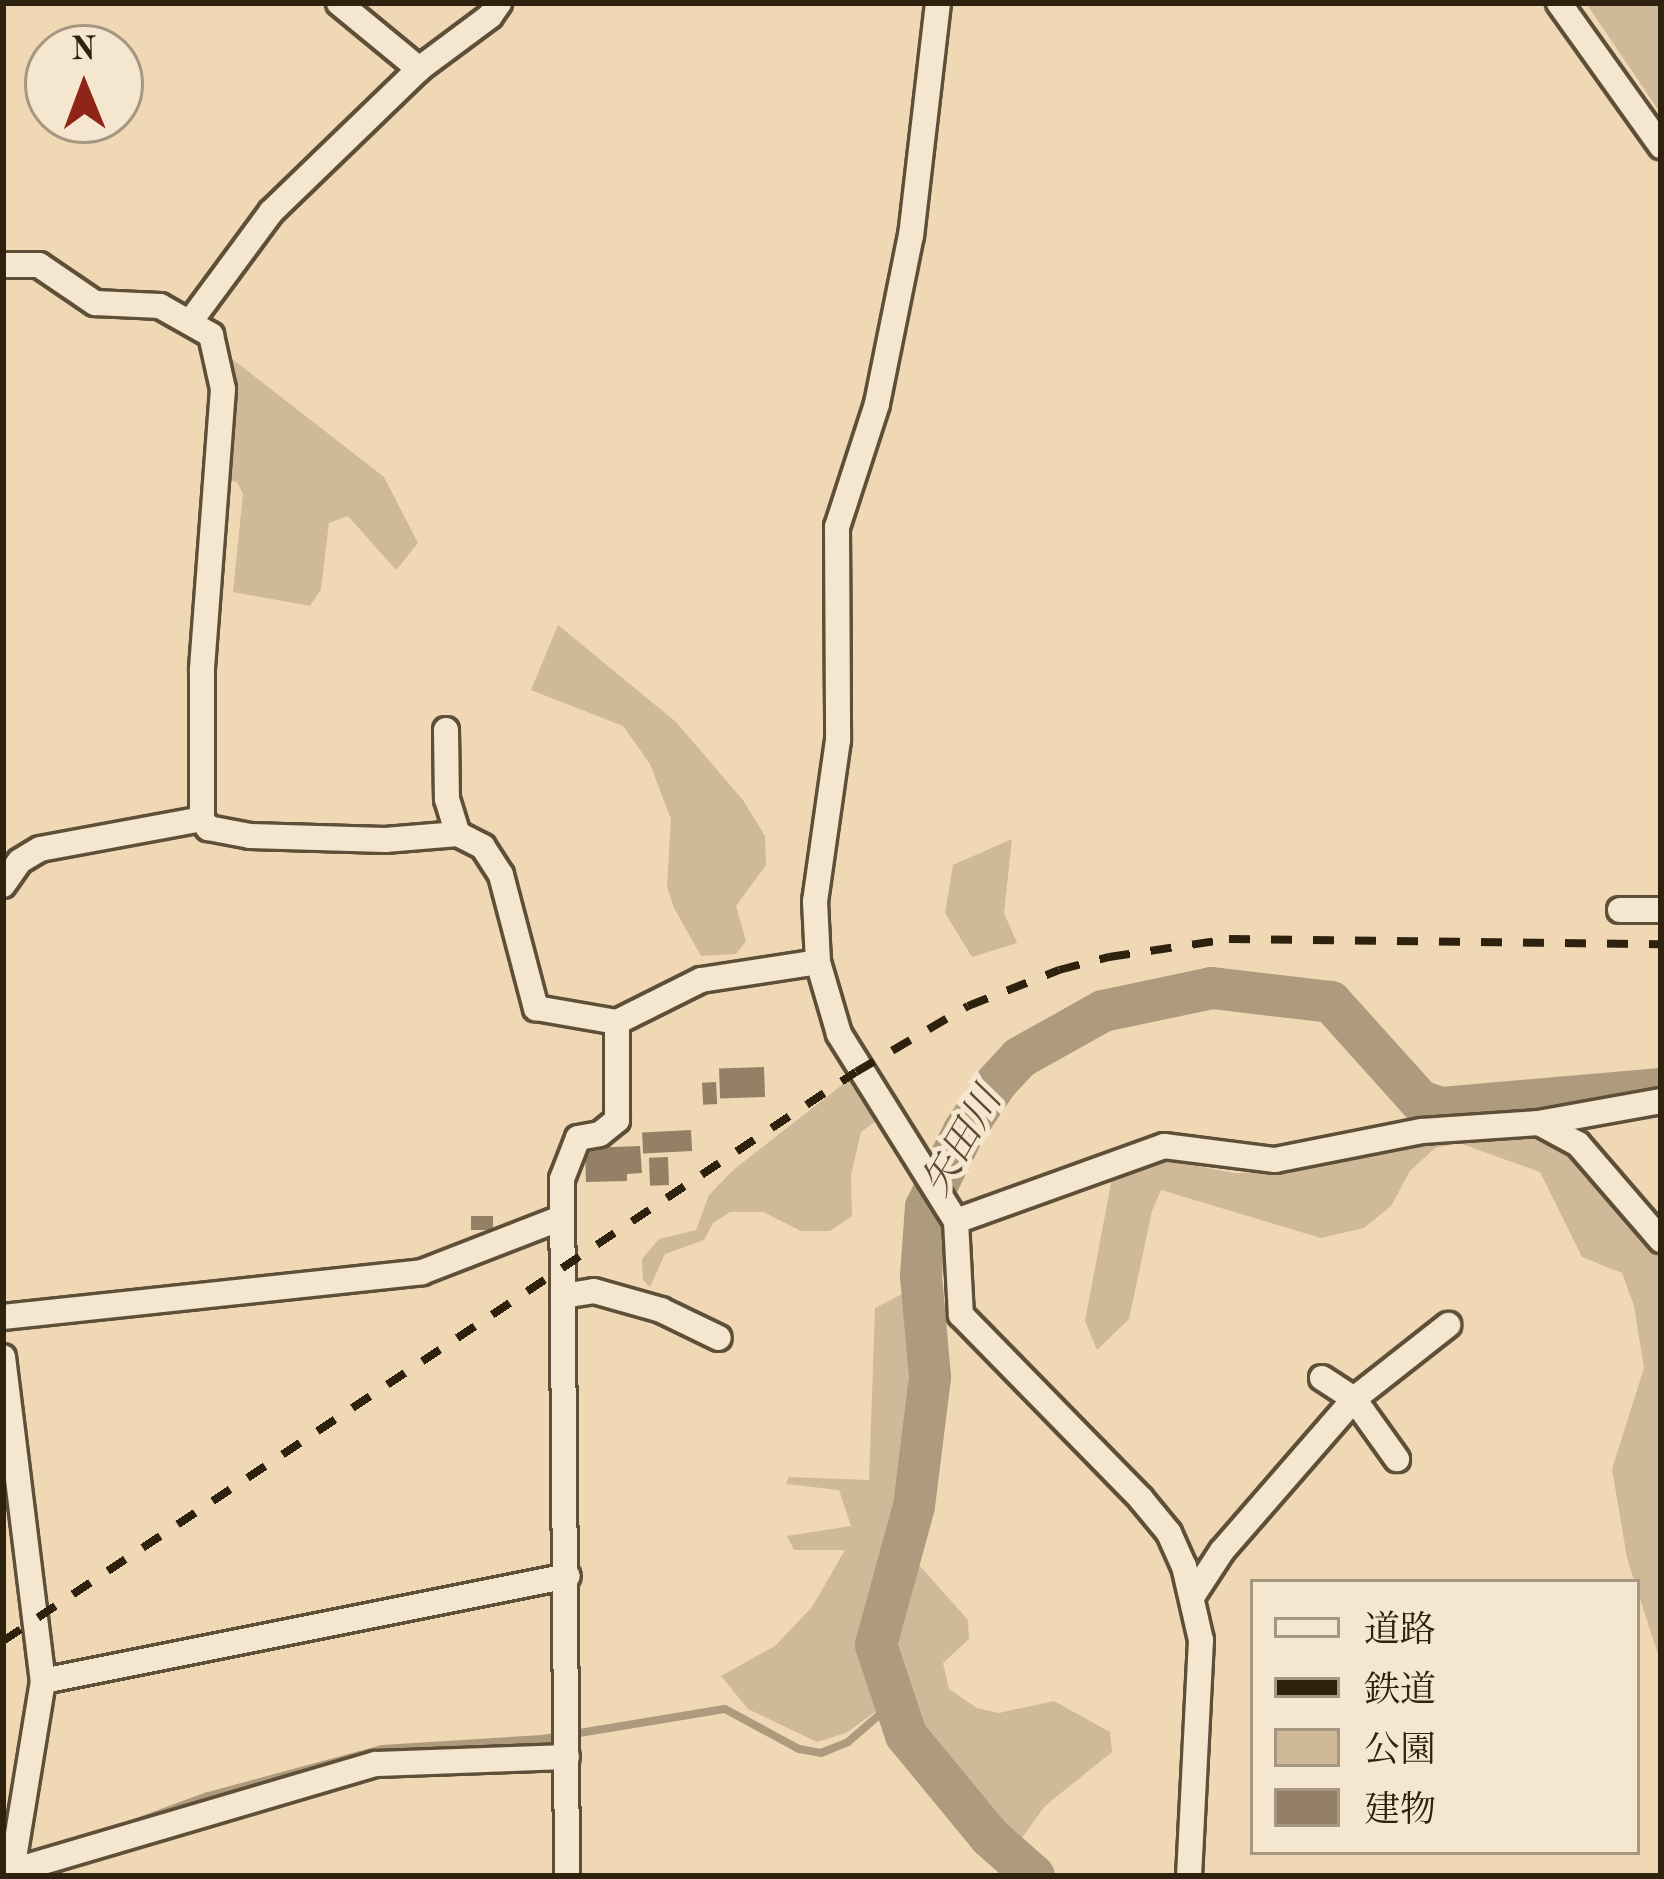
<!DOCTYPE html>
<html>
<head>
<meta charset="utf-8">
<style>
  body { margin:0 }
  #map { position:relative; width:1664px; height:1879px; overflow:hidden; background:#f0d8b5; font-family:"Old Standard TT","Noto Serif JP",serif }
  div>[style] { position:absolute }
  [style*='--x'] { left:calc(var(--x)*1px); top:calc(var(--y)*1px); width:calc(var(--w)*1px); rotate:calc(var(--a)*1deg) }
  .green>* { inset:0; background:#cfb999 }
  .stream>* { height:8px; margin:-4px; padding:0 4px; transform-origin:4px; border-radius:4px; background:#ae9a7c }
  .river>* { height:42px; margin:-21px; padding:0 21px; transform-origin:21px; border-radius:21px; background:#ae9a7c }
  .building>* { inset:0; background:#938065; transform-origin:0 0 }
  .roads { filter:drop-shadow(3px 0 #5e4f38) drop-shadow(-3px 0 #5e4f38) drop-shadow(0 3px #5e4f38) drop-shadow(0 -3px #5e4f38) }
  .minor>* { height:24px; margin:-12px; padding:0 12px; transform-origin:12px; border-radius:12px; background:#f5e6cf }
  .rail>* { height:8px; margin-top:-4px; transform-origin:0; background:repeating-linear-gradient(90deg,#2e210e 0 21px,transparent 0 42px) }
  span { translate:-50% -50%; white-space:nowrap; text-align:center; line-height:1.15; -webkit-text-stroke:10px #f5e6cf; paint-order:stroke }
  .water-label { font-size:39px; color:#5b4b34; font-style:italic }
  .frame { position:absolute; inset:0; border:6px solid #2e210e; pointer-events:none }
  .legend { position:absolute; left:1250px; top:1579px; width:390px; height:276px; box-sizing:border-box; background:#f5e6cf; border:3px solid #a59782; margin:0; padding:15px 21px; list-style:none; font-size:36px; color:#2e210e }
  .legend li { display:flex; align-items:center; gap:24px; height:60px }
  .legend b { width:60px; border:3px solid #a59782 }
  .north { position:absolute; left:24px; top:24px; width:120px; height:120px; box-sizing:border-box; background:#f5e6cf; border:3px solid #a59782; border-radius:50%; rotate:359deg; font-size:33px; font-weight:700; line-height:48px; text-align:center; color:#2e210e }
  .north::after { content:''; display:block; margin:auto; width:42px; height:54px; background:#8f2418; clip-path:polygon(50% 0,100% 100%,50% 72%,0 100%) }
</style>
</head>
<body>
<div id="map">
  <div class="green">
    <i style="clip-path:polygon(1586px 3px,1661px 3px,1661px 114px)"></i>
    <i style="clip-path:polygon(218px 348px,384px 477px,418px 543px,396px 570px,348px 516px,329px 523px,321px 589px,310px 606px,233px 592px,243px 494px,237px 482px,204px 474px,217px 422px)"></i>
    <i style="clip-path:polygon(558px 625px,676px 722px,743px 800px,765px 836px,766px 865px,736px 906px,746px 941px,736px 954px,701px 956px,674px 908px,667px 886px,671px 819px,650px 764px,623px 726px,531px 690px)"></i>
    <i style="clip-path:polygon(1012px 839px,1004px 913px,1017px 943px,972px 957px,945px 913px,953px 865px)"></i>
    <i style="clip-path:polygon(856px 1074px,879px 1119px,861px 1132px,851px 1175px,852px 1216px,830px 1231px,801px 1231px,763px 1212px,730px 1212px,713px 1223px,704px 1240px,665px 1254px,650px 1287px,643px 1280px,642px 1259px,659px 1239px,696px 1230px,709px 1195px,732px 1171px)"></i>
    <i style="clip-path:polygon(1511px 1133px,1542px 1136px,1571px 1155px,1652px 1245px,1661px 1264px,1661px 1664px,1627px 1558px,1612px 1469px,1644px 1368px,1634px 1306px,1622px 1273px,1582px 1257px,1540px 1172px,1459px 1143px,1435px 1148px,1410px 1171px,1391px 1206px,1364px 1228px,1321px 1238px,1161px 1190px,1152px 1211px,1129px 1319px,1097px 1350px,1085px 1321px,1112px 1178px,1141px 1165px,1165px 1160px,1234px 1173px,1292px 1172px,1427px 1136px)"></i>
    <i style="clip-path:polygon(914px 1288px,917px 1368px,888px 1530px,968px 1620px,969px 1639px,943px 1663px,949px 1689px,977px 1708px,999px 1713px,1054px 1701px,1110px 1732px,1112px 1752px,1045px 1806px,1018px 1843px,900px 1694px,846px 1733px,817px 1742px,748px 1709px,721px 1676px,775px 1646px,812px 1607px,845px 1550px,794px 1550px,787px 1536px,851px 1526px,839px 1490px,786px 1484px,789px 1477px,869px 1480px,875px 1308px)"></i>
  </div>
  <div class="stream">
    <i style="--x:126;--y:1826;--w:87;--a:-20.1"></i>
    <i style="--x:208;--y:1796;--w:180;--a:-15.1"></i>
    <i style="--x:382;--y:1749;--w:161;--a:-3.6"></i>
    <i style="--x:543;--y:1739;--w:184;--a:-9.4"></i>
    <i style="--x:725;--y:1709;--w:84;--a:28.4"></i>
    <i style="--x:799;--y:1749;--w:22;--a:10"></i>
    <i style="--x:821;--y:1753;--w:29;--a:-22"></i>
    <i style="--x:848;--y:1742;--w:60;--a:-40.9"></i>
  </div>
  <div class="river">
    <i style="--x:1034;--y:1876;--w:59;--a:-138.4"></i>
    <i style="--x:990;--y:1837;--w:132;--a:-129.5"></i>
    <i style="--x:906;--y:1735;--w:95;--a:-108.4"></i>
    <i style="--x:876;--y:1645;--w:144;--a:-74.7"></i>
    <i style="--x:914;--y:1506;--w:130;--a:-82.9"></i>
    <i style="--x:930;--y:1377;--w:101;--a:-95.1"></i>
    <i style="--x:921;--y:1276;--w:69;--a:-85.9"></i>
    <i style="--x:926;--y:1207;--w:85;--a:-63.4"></i>
    <i style="--x:964;--y:1131;--w:59;--a:-56"></i>
    <i style="--x:997;--y:1082;--w:33;--a:-47"></i>
    <i style="--x:1019;--y:1058;--w:96;--a:-29.2"></i>
    <i style="--x:1103;--y:1011;--w:111;--a:-11.9"></i>
    <i style="--x:1212;--y:988;--w:120;--a:6.7"></i>
    <i style="--x:1331;--y:1002;--w:133;--a:48"></i>
    <i style="--x:1420;--y:1101;--w:23;--a:18"></i>
    <i style="--x:1442;--y:1108;--w:220;--a:-5"></i>
  </div>
  <div class="building">
    <i style="left:764px;top:1067px;width:30px;height:45px;rotate:88deg"></i>
    <i style="left:716px;top:1082px;width:22px;height:14px;rotate:87deg"></i>
    <i style="left:691px;top:1130px;width:21px;height:49px;rotate:87deg"></i>
    <i style="clip-path:polygon(640px 1146px,642px 1173px,627px 1174px,627px 1181px,586px 1182px,585px 1148px)"></i>
    <i style="left:668px;top:1157px;width:28px;height:19px;rotate:88deg"></i>
    <i style="left:471px;top:1216px;width:22px;height:14px"></i>
  </div>
  <div class="roads">
    <div class="minor">
      <i style="--x:339;--y:3;--w:104;--a:39.5"></i>
      <i style="--x:938;--y:3;--w:234;--a:96.6"></i>
      <i style="--x:911;--y:235;--w:172;--a:101.4"></i>
      <i style="--x:877;--y:404;--w:129;--a:108"></i>
      <i style="--x:837;--y:527;--w:213;--a:89.7"></i>
      <i style="--x:838;--y:740;--w:163;--a:98.1"></i>
      <i style="--x:815;--y:901;--w:61;--a:87.2"></i>
      <i style="--x:818;--y:962;--w:75;--a:73.7"></i>
      <i style="--x:839;--y:1034;--w:221;--a:58"></i>
      <i style="--x:956;--y:1221;--w:94;--a:87"></i>
      <i style="--x:961;--y:1315;--w:257;--a:45.6"></i>
      <i style="--x:1141;--y:1499;--w:44;--a:50.5"></i>
      <i style="--x:1169;--y:1533;--w:36;--a:66"></i>
      <i style="--x:1184;--y:1566;--w:76;--a:77.1"></i>
      <i style="--x:1201;--y:1640;--w:236;--a:92.9"></i>
      <i style="--x:1559;--y:3;--w:176;--a:54.5"></i>
      <i style="--x:3;--y:265;--w:36;--a:0"></i>
      <i style="--x:39;--y:265;--w:68;--a:34.2"></i>
      <i style="--x:95;--y:303;--w:65;--a:2.6"></i>
      <i style="--x:160;--y:306;--w:59;--a:29.6"></i>
      <i style="--x:211;--y:335;--w:55;--a:77.5"></i>
      <i style="--x:223;--y:389;--w:282;--a:94.3"></i>
      <i style="--x:202;--y:670;--w:149;--a:90"></i>
      <i style="--x:190;--y:322;--w:137;--a:-53.6"></i>
      <i style="--x:271;--y:212;--w:206;--a:-44"></i>
      <i style="--x:419;--y:69;--w:89;--a:-36.7"></i>
      <i style="--x:490;--y:16;--w:16;--a:-55"></i>
      <i style="--x:446;--y:730;--w:69;--a:89.2"></i>
      <i style="--x:447;--y:799;--w:37;--a:73"></i>
      <i style="--x:458;--y:834;--w:28;--a:27"></i>
      <i style="--x:483;--y:847;--w:33;--a:57"></i>
      <i style="--x:501;--y:875;--w:138;--a:75.3"></i>
      <i style="--x:536;--y:1008;--w:82;--a:9.8"></i>
      <i style="--x:617;--y:1022;--w:94;--a:-26.6"></i>
      <i style="--x:701;--y:980;--w:118;--a:-8.7"></i>
      <i style="--x:3;--y:885;--w:29;--a:-55"></i>
      <i style="--x:20;--y:861;--w:23;--a:-31"></i>
      <i style="--x:40;--y:849;--w:165;--a:-10.5"></i>
      <i style="--x:202;--y:819;--w:11;--a:56"></i>
      <i style="--x:208;--y:828;--w:43;--a:10.8"></i>
      <i style="--x:250;--y:836;--w:135;--a:1.7"></i>
      <i style="--x:385;--y:840;--w:73;--a:-4.7"></i>
      <i style="--x:1620;--y:910;--w:41;--a:0"></i>
      <i style="--x:1539;--y:1123;--w:124;--a:-10.2"></i>
      <i style="--x:956;--y:1221;--w:221;--a:-19.8"></i>
      <i style="--x:1164;--y:1146;--w:112;--a:7.2"></i>
      <i style="--x:1275;--y:1160;--w:150;--a:-11.2"></i>
      <i style="--x:1422;--y:1131;--w:117;--a:-3.9"></i>
      <i style="--x:1539;--y:1123;--w:44;--a:28.3"></i>
      <i style="--x:1578;--y:1144;--w:127;--a:49.2"></i>
      <i style="--x:563;--y:1296;--w:31;--a:-9"></i>
      <i style="--x:594;--y:1291;--w:70;--a:15.8"></i>
      <i style="--x:661;--y:1310;--w:64;--a:25.8"></i>
      <i style="--x:3;--y:1317;--w:421;--a:-6.1"></i>
      <i style="--x:422;--y:1272;--w:149;--a:-21.2"></i>
      <i style="--x:3;--y:1357;--w:326;--a:83"></i>
      <i style="--x:43;--y:1681;--w:198;--a:99.3"></i>
      <i style="--x:1322;--y:1378;--w:38;--a:33"></i>
      <i style="--x:1354;--y:1399;--w:74;--a:54.4"></i>
      <i style="--x:1192;--y:1597;--w:55;--a:-56.9"></i>
      <i style="--x:1222;--y:1551;--w:201;--a:-49"></i>
      <i style="--x:1354;--y:1399;--w:120;--a:-38.2"></i>
      <i style="--x:43;--y:1681;--w:535;--a:-11.31"></i>
      <i style="--x:12;--y:1871;--w:379;--a:-16.4"></i>
      <i style="--x:376;--y:1764;--w:191;--a:-2.1"></i>
      <i style="--x:567;--y:1876;--w:697;--a:-90.41"></i>
      <i style="--x:562;--y:1179;--w:44;--a:-68.7"></i>
      <i style="--x:578;--y:1138;--w:22;--a:-10"></i>
      <i style="--x:600;--y:1134;--w:22;--a:-39"></i>
      <i style="--x:617;--y:1120;--w:98;--a:-90"></i>
    </div>
  </div>
  <div class="rail">
    <i style="--x:3;--y:1641;--w:1025;--a:-33.71"></i>
    <i style="--x:856;--y:1072;--w:130;--a:-30.5"></i>
    <i style="--x:968;--y:1006;--w:98;--a:-21.6"></i>
    <i style="--x:1059;--y:970;--w:52;--a:-14.6"></i>
    <i style="--x:1109;--y:957;--w:121;--a:-8.5"></i>
    <i style="--x:1229;--y:939;--w:432;--a:0.7"></i>
  </div>
  <div class="water-label">
    <span style="left:964px;top:1143px;rotate:-60deg">矢田川</span>
  </div>
  <div class="frame"></div>
  <ul class="legend">
  <li><b style="height:15px;background:#f5e6cf"></b>道路</li>
  <li><b style="height:15px;background:#2e210e"></b>鉄道</li>
  <li><b style="height:33px;background:#cfb999"></b>公園</li>
  <li><b style="height:33px;background:#938065"></b>建物</li>
  </ul>
  <div class="north">N</div>
</div>
</body>
</html>
